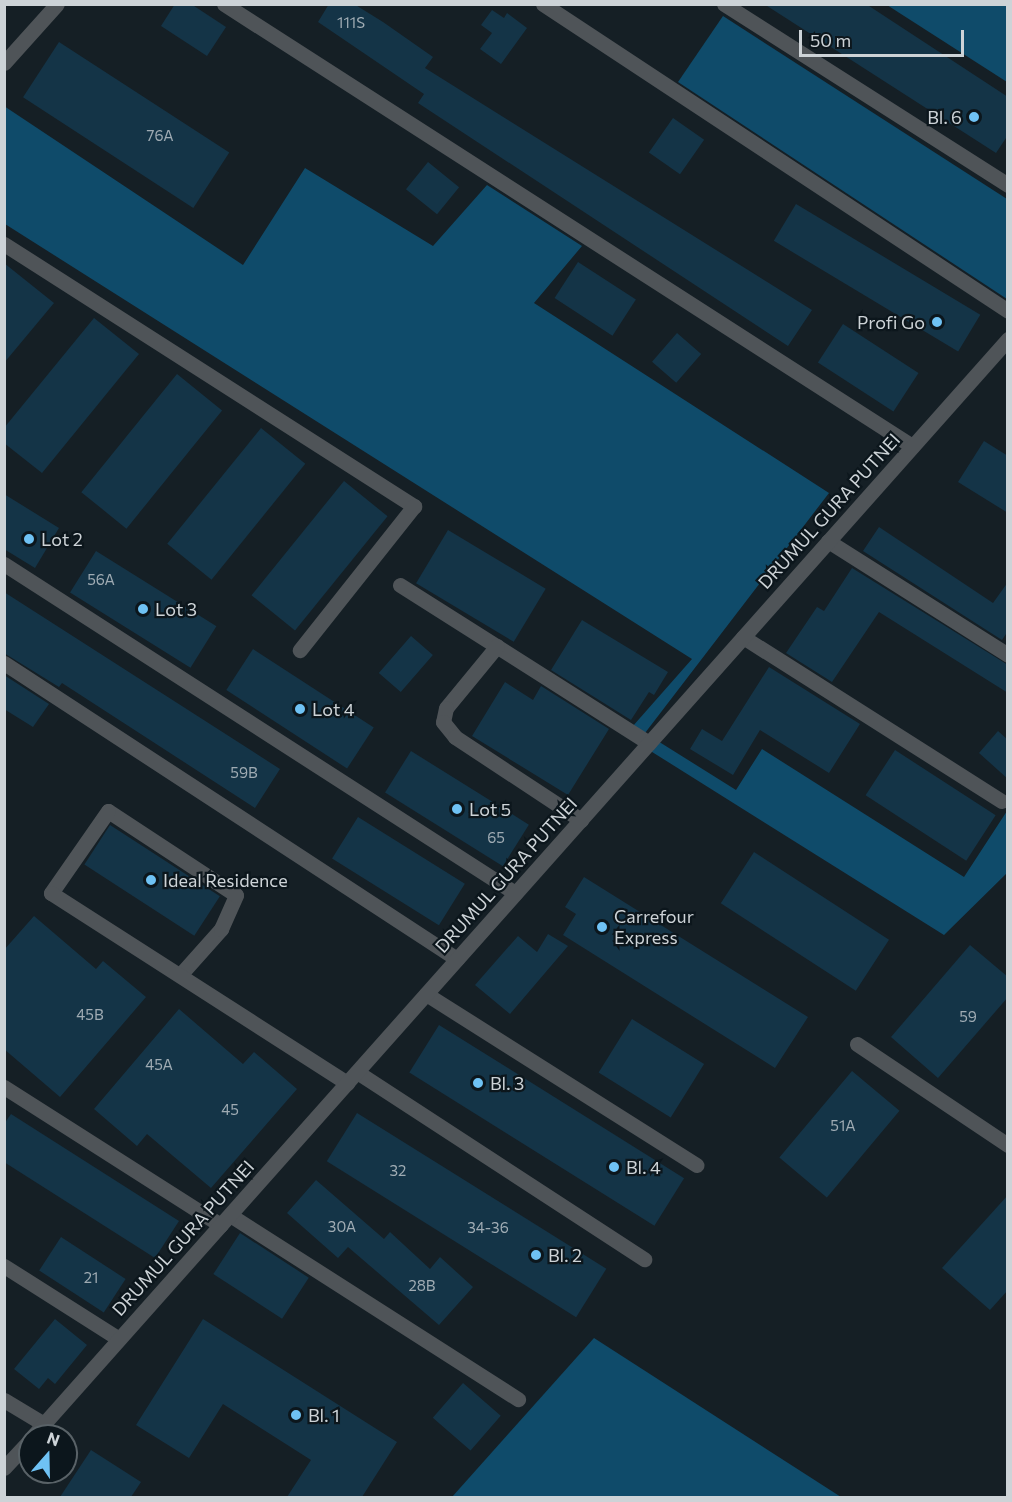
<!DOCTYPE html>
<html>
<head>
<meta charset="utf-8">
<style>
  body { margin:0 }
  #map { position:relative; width:1012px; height:1502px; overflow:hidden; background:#151f25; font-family:Commissioner,sans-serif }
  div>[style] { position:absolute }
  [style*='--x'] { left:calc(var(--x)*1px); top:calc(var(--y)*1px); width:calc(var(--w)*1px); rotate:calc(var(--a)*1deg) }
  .green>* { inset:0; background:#0f4b6a }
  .building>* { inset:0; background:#143447; transform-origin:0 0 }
  .minor>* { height:15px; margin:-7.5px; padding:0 7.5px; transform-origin:7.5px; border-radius:7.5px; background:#4f5458 }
  .dots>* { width:16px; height:16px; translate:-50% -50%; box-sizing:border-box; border:3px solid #0c161c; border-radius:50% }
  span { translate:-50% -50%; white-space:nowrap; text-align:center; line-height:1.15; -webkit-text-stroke:4.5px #0c161c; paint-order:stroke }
  .number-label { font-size:15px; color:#9fabb3 }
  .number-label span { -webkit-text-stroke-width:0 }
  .poi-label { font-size:18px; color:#cdd3d7 }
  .right { translate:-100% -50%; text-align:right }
  .left { translate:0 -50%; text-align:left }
  .street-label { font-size:18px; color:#cdd3d7 }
  .frame { position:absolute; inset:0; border:6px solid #cdd3d7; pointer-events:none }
  .north { position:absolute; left:18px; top:1424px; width:60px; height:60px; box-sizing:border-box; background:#0c161c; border:2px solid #596267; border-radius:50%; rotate:20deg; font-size:16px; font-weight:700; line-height:24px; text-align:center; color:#cdd3d7 }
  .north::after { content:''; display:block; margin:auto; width:21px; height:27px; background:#6fc2f4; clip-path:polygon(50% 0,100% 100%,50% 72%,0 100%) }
  .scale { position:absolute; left:799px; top:30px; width:165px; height:27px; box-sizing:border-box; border:3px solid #cdd3d7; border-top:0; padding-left:8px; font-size:18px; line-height:21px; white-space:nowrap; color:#cdd3d7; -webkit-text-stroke:4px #0c161c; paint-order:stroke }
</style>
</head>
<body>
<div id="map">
  <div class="green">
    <i style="clip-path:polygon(887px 5px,1007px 5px,1007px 82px)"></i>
    <i style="clip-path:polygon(723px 16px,1007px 199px,1007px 299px,678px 82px)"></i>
    <i style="clip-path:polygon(4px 106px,243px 265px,305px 168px,433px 246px,487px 185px,582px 246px,534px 303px,829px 493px,645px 733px,736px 790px,762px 749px,964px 877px,1007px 811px,1007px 873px,944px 935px,625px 735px,692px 659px,5px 224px)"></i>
    <i style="clip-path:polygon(594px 1338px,841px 1497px,452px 1497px)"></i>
  </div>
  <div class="building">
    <i style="clip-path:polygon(175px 4px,191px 4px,226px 27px,207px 56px,161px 26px)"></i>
    <i style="clip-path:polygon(329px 4px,354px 4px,383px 22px,433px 57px,425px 68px,812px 310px,788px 346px,418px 103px,424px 94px,318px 22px)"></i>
    <i style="clip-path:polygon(764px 4px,866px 4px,1008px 97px,1008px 135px,996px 153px)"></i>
    <i style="clip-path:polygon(492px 10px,504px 18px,507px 13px,527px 28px,501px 64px,480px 49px,492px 33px,481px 25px)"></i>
    <i style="left:59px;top:42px;width:203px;height:66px;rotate:33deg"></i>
    <i style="left:673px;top:118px;width:38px;height:42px;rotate:35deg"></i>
    <i style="left:428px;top:162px;width:40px;height:35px;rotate:39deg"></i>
    <i style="left:796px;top:204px;width:215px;height:43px;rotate:31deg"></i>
    <i style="left:578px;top:262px;width:69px;height:43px;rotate:33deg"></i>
    <i style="clip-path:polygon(4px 263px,54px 303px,4px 363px)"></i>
    <i style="clip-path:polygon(94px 318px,139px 354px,42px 473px,4px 443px,4px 428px)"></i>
    <i style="left:843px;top:324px;width:90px;height:46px;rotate:33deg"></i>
    <i style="left:677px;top:333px;width:32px;height:38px;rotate:41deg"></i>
    <i style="left:177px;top:374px;width:58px;height:152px;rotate:39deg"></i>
    <i style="left:261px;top:428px;width:57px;height:149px;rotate:39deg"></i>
    <i style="clip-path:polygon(984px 441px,1008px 456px,1008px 513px,958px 482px)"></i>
    <i style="left:344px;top:481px;width:56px;height:147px;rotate:39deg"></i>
    <i style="clip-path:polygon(4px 494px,59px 528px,35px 568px,4px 549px)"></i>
    <i style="clip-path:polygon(879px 527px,993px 603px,1008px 582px,1008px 631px,1002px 640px,863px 551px)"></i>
    <i style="left:448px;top:530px;width:114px;height:62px;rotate:31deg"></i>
    <i style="left:96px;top:551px;width:142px;height:49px;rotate:32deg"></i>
    <i style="clip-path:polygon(852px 568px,1008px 665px,1008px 693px,879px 612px,832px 682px,786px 653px,817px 607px,824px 611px)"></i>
    <i style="clip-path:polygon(4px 592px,280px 769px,255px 808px,62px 683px,59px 687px,4px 653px)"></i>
    <i style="clip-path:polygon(582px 620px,668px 672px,654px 695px,649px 692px,631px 720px,551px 670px)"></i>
    <i style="left:411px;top:636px;width:29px;height:49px;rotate:41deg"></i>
    <i style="left:253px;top:649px;width:144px;height:49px;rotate:33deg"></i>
    <i style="clip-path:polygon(769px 667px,860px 724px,829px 773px,760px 730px,733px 775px,690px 749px,702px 729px,722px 741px)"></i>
    <i style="clip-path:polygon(4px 675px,49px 704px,33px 727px,4px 709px)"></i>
    <i style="clip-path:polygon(505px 682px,533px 700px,541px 686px,609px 729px,568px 795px,472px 736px)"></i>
    <i style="clip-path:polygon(998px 731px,1008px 740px,1008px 779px,979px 753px)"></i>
    <i style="left:895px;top:750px;width:120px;height:54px;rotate:33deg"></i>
    <i style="left:411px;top:751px;width:139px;height:49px;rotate:32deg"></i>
    <i style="left:358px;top:817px;width:126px;height:49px;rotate:32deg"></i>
    <i style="left:110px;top:825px;width:131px;height:47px;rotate:33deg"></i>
    <i style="left:754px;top:852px;width:161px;height:61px;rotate:33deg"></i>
    <i style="clip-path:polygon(584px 877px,808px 1017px,775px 1068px,563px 935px,576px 914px,565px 907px)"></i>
    <i style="clip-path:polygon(34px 916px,96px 969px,103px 961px,146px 997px,60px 1097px,4px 1049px,4px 950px)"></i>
    <i style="clip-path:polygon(548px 934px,568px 946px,510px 1014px,475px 985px,518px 936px,537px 952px)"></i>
    <i style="clip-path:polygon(970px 945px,1008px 977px,1008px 997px,938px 1078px,891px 1037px)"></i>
    <i style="clip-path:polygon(179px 1009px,243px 1064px,254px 1052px,297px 1089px,211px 1188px,147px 1134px,137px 1146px,94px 1109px)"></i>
    <i style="left:632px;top:1019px;width:85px;height:63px;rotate:32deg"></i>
    <i style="left:439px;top:1025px;width:289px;height:56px;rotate:32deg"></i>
    <i style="left:852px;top:1071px;width:62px;height:113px;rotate:40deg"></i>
    <i style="left:357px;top:1113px;width:294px;height:57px;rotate:32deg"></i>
    <i style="clip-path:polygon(11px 1114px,179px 1221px,155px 1258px,4px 1162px,4px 1124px)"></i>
    <i style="clip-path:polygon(316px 1180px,384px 1239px,390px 1232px,430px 1269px,440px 1257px,473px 1287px,439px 1325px,348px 1247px,338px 1258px,287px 1213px)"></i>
    <i style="clip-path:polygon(1008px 1195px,1008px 1290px,990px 1310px,942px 1268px)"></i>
    <i style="left:240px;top:1233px;width:82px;height:49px;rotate:33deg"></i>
    <i style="left:61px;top:1237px;width:77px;height:40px;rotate:33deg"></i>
    <i style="clip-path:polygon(55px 1319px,87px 1345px,55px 1384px,48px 1378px,39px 1389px,14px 1369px)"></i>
    <i style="clip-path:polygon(203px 1319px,397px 1442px,362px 1497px,287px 1497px,311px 1460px,223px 1404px,189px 1458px,136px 1425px)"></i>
    <i style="left:463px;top:1383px;width:50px;height:46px;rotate:41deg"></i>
    <i style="clip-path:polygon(91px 1450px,141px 1482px,131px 1497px,60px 1497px)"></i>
  </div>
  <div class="minor">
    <i style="--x:224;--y:4;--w:818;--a:32.72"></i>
    <i style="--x:543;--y:4;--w:557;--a:33.43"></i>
    <i style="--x:724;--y:4;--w:337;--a:32.5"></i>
    <i style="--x:4;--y:63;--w:79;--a:-48.1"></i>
    <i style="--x:4;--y:244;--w:487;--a:32.6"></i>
    <i style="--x:414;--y:506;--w:184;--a:128.4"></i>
    <i style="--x:828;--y:541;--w:213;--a:32.3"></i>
    <i style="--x:4;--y:564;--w:608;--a:32.77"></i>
    <i style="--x:400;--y:585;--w:295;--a:32.4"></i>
    <i style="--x:743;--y:637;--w:306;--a:32.4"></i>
    <i style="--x:497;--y:646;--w:80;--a:129.4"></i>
    <i style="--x:446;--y:708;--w:14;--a:102"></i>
    <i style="--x:443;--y:722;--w:19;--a:51"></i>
    <i style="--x:455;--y:737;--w:151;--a:33.4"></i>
    <i style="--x:4;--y:663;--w:541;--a:33.16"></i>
    <i style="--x:180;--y:975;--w:62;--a:-48.3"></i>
    <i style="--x:221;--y:929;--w:37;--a:-66"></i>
    <i style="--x:236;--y:895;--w:153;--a:-146.7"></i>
    <i style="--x:108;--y:811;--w:100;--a:124.8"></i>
    <i style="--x:51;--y:893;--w:352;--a:32.7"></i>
    <i style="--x:426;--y:994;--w:320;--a:32.3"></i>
    <i style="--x:857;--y:1044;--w:182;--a:33.8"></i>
    <i style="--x:357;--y:1072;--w:343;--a:33.1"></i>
    <i style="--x:4;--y:1087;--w:257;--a:32.5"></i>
    <i style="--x:230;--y:1215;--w:342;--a:32.6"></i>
    <i style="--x:4;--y:1266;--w:136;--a:32.4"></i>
    <i style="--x:4;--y:1400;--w:47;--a:31"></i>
    <i style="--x:33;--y:1436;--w:1468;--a:-48.37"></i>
    <i style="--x:4;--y:1468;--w:38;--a:-47"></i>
  </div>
  <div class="dots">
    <i style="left:974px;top:117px;background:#6fc2f4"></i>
    <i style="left:937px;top:322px;background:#6fc2f4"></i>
    <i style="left:29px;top:539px;background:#6fc2f4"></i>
    <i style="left:143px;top:609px;background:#6fc2f4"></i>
    <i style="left:300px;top:709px;background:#6fc2f4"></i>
    <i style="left:457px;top:809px;background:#6fc2f4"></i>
    <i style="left:151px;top:880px;background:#6fc2f4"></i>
    <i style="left:602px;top:927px;background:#6fc2f4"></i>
    <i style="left:478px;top:1083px;background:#6fc2f4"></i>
    <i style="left:614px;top:1167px;background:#6fc2f4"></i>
    <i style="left:536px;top:1255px;background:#6fc2f4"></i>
    <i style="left:296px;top:1415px;background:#6fc2f4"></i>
  </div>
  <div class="number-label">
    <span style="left:351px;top:23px">111S</span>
    <span style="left:160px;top:136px">76A</span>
    <span style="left:101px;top:580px">56A</span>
    <span style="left:244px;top:773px">59B</span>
    <span style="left:496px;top:838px">65</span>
    <span style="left:90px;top:1015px">45B</span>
    <span style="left:968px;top:1017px">59</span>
    <span style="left:159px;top:1065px">45A</span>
    <span style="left:230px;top:1110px">45</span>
    <span style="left:843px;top:1126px">51A</span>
    <span style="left:398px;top:1171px">32</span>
    <span style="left:342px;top:1227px">30A</span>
    <span style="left:488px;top:1228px">34-36</span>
    <span style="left:91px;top:1278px">21</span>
    <span style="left:422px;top:1286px">28B</span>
  </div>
  <div class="poi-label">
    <span class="right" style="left:962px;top:117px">Bl. 6</span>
    <span class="right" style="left:925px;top:322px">Profi Go</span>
    <span class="left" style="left:41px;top:539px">Lot 2</span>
    <span class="left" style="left:155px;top:609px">Lot 3</span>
    <span class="left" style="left:312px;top:709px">Lot 4</span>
    <span class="left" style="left:469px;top:809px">Lot 5</span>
    <span class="left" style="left:163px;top:880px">Ideal Residence</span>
    <span class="left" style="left:614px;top:927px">Carrefour<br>Express</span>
    <span class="left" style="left:490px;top:1083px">Bl. 3</span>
    <span class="left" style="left:626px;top:1167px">Bl. 4</span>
    <span class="left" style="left:548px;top:1255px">Bl. 2</span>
    <span class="left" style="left:308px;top:1415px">Bl. 1</span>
  </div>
  <div class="street-label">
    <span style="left:829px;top:511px;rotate:-48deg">DRUMUL GURA PUTNEI</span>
    <span style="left:506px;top:875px;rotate:-48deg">DRUMUL GURA PUTNEI</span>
    <span style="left:183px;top:1238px;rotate:-48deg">DRUMUL GURA PUTNEI</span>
  </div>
  <div class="frame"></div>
  <div class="north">N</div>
  <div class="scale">50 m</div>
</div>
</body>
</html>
